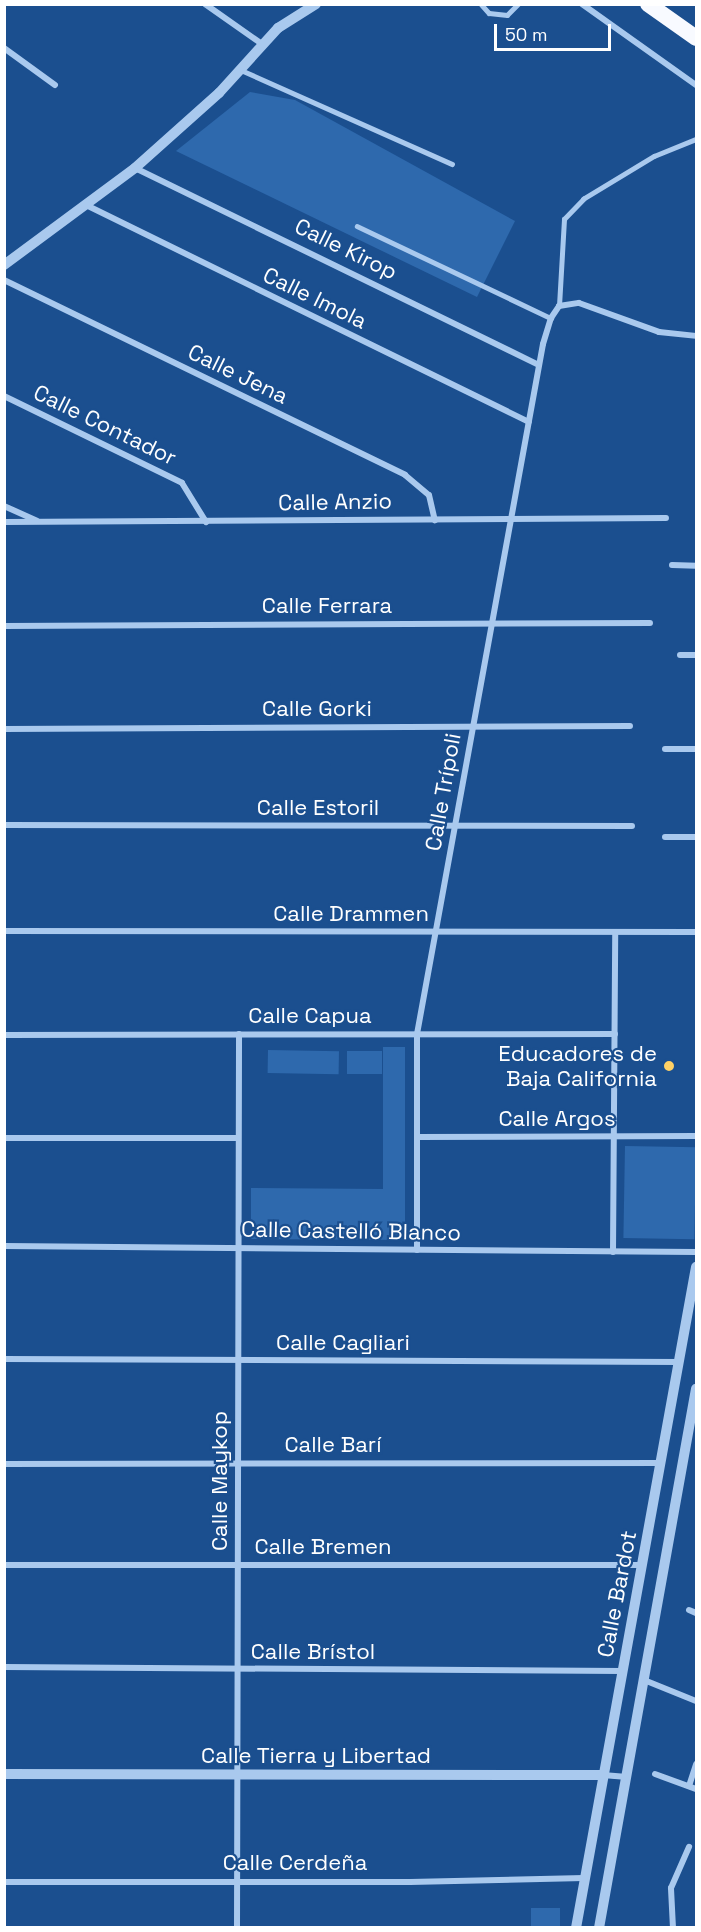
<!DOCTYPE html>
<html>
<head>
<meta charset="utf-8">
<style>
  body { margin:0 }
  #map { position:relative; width:701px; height:1932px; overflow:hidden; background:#1b4f8f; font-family:"Space Grotesk",sans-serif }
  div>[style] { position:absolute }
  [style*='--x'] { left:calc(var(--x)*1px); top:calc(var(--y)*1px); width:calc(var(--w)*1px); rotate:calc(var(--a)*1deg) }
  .green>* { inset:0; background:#2e69ad; transform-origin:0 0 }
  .service>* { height:4.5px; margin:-2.25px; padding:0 2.25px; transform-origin:2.25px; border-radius:2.25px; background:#a9c9ee }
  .minor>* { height:6px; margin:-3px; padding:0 3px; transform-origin:3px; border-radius:3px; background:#a9c9ee }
  .tertiary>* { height:10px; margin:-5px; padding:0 5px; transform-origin:5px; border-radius:5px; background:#a9c9ee }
  .trunk>* { height:16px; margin:-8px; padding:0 8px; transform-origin:8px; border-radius:8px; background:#f8faff }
  .dots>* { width:16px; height:16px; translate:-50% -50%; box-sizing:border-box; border:3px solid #1b4f8f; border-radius:50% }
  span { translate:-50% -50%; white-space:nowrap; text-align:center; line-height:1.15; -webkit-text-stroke:4.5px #1b4f8f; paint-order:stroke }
  .street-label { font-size:22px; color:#fff }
  .poi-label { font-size:22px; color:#fff }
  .right { translate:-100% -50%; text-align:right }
  .frame { position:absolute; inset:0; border:6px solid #fff; pointer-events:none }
  .scale { position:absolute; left:494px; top:24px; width:117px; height:27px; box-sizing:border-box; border:3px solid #fff; border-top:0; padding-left:8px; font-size:18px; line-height:21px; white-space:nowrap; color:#fff; -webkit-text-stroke:4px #1b4f8f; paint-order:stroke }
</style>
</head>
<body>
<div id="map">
  <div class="green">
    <i style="clip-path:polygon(250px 92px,295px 100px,515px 221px,477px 297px,176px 151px)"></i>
    <i style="clip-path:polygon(383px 1047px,405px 1047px,405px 1240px,251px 1239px,251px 1188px,383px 1189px)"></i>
    <i style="left:268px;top:1050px;width:71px;height:23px;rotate:1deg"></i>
    <i style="left:347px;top:1051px;width:35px;height:23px"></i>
    <i style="left:625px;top:1146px;width:71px;height:92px;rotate:1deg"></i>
    <i style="left:531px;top:1908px;width:29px;height:19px"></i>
  </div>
  <div class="service">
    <i style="--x:481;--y:4;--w:12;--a:48"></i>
    <i style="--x:489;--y:13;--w:18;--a:6"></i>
    <i style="--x:507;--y:15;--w:16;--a:-45"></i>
    <i style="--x:241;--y:70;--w:231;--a:24"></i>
    <i style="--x:357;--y:226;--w:215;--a:25.4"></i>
    <i style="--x:559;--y:306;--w:87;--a:-86.7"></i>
    <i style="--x:564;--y:219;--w:28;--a:-46"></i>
    <i style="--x:583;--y:199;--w:83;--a:-31.2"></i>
    <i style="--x:654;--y:156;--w:45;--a:-22"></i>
  </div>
  <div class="minor">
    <i style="--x:205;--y:4;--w:70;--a:35.1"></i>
    <i style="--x:582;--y:4;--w:140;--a:35.4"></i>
    <i style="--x:4;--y:48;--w:63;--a:36"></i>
    <i style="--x:135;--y:168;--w:449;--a:26"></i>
    <i style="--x:86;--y:205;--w:493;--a:26.1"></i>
    <i style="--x:4;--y:280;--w:446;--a:25.9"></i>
    <i style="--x:405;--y:475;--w:31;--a:40"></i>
    <i style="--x:429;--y:495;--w:26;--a:77"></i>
    <i style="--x:4;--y:396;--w:198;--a:26"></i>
    <i style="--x:182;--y:483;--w:46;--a:58.4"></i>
    <i style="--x:4;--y:506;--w:36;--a:24"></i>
    <i style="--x:4;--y:522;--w:662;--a:-0.35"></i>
    <i style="--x:672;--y:565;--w:24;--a:2"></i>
    <i style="--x:4;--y:626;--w:646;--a:-0.27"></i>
    <i style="--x:680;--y:655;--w:16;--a:0"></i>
    <i style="--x:4;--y:729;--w:626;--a:-0.27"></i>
    <i style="--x:665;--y:749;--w:31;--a:0"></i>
    <i style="--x:4;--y:825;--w:628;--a:0.09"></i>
    <i style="--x:665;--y:837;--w:31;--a:0"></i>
    <i style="--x:4;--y:931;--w:692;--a:0.08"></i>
    <i style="--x:4;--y:1035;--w:611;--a:-0.09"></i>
    <i style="--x:417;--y:1137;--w:279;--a:-0.2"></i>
    <i style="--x:4;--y:1138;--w:234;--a:0"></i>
    <i style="--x:4;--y:1246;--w:692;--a:0.5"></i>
    <i style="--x:417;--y:1250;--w:216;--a:-90"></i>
    <i style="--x:417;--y:1034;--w:701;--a:-79.65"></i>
    <i style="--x:543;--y:344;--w:27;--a:-73"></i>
    <i style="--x:551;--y:318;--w:14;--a:-56"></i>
    <i style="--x:559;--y:306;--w:20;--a:-9"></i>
    <i style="--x:579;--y:303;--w:85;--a:19.9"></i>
    <i style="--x:659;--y:332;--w:37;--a:6"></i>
    <i style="--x:613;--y:1252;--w:320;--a:-89.6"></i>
    <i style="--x:4;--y:1359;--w:676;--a:0.25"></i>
    <i style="--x:4;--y:1464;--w:657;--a:-0.09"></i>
    <i style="--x:4;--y:1565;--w:638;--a:0"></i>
    <i style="--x:689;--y:1610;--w:8;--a:23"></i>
    <i style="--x:4;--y:1667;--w:618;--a:0.37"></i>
    <i style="--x:644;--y:1680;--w:56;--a:22"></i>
    <i style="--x:655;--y:1774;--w:44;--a:20.1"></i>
    <i style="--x:603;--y:1775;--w:24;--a:5"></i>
    <i style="--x:689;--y:1786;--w:23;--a:-72"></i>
    <i style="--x:4;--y:1882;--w:406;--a:0"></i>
    <i style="--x:410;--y:1882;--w:174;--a:-1.3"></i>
    <i style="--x:237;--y:1928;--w:894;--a:-89.87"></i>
    <i style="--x:673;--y:1928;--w:40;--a:-92.9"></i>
    <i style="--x:671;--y:1888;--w:45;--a:-66.3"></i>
  </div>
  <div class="tertiary">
    <i style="--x:4;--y:265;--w:163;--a:-36.5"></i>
    <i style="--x:135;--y:168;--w:113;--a:-41.8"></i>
    <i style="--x:219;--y:93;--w:88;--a:-47.8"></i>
    <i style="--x:278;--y:28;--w:45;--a:-32.3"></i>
    <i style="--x:4;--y:1774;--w:598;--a:0.1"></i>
    <i style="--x:576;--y:1928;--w:672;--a:-79.71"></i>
    <i style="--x:599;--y:1928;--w:548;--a:-79.8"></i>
  </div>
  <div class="trunk">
    <i style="--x:648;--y:4;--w:59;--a:35.3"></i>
  </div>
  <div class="dots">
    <i style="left:669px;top:1066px;background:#ffd166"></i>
  </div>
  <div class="street-label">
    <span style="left:346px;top:249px;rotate:26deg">Calle Kirop</span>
    <span style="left:315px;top:298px;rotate:26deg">Calle Imola</span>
    <span style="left:238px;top:374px;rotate:26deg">Calle Jena</span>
    <span style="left:105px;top:425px;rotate:26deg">Calle Contador</span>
    <span style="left:335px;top:502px;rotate:-1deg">Calle Anzio</span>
    <span style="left:327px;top:606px">Calle Ferrara</span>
    <span style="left:317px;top:709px">Calle Gorki</span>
    <span style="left:443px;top:792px;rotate:-80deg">Calle Trípoli</span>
    <span style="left:318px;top:808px">Calle Estoril</span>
    <span style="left:351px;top:914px">Calle Drammen</span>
    <span style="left:310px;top:1016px">Calle Capua</span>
    <span style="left:557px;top:1119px">Calle Argos</span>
    <span style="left:351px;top:1231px;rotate:1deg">Calle Castelló Blanco</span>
    <span style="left:343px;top:1343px">Calle Cagliari</span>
    <span style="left:333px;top:1445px">Calle Barí</span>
    <span style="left:220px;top:1481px;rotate:-90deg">Calle Maykop</span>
    <span style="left:323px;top:1547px">Calle Bremen</span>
    <span style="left:617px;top:1594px;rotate:-79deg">Calle Bardot</span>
    <span style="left:313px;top:1652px">Calle Brístol</span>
    <span style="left:316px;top:1756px">Calle Tierra y Libertad</span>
    <span style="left:295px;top:1863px">Calle Cerdeña</span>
  </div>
  <div class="poi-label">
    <span class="right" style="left:657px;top:1066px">Educadores de<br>Baja California</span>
  </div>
  <div class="frame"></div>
  <div class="scale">50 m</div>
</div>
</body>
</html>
